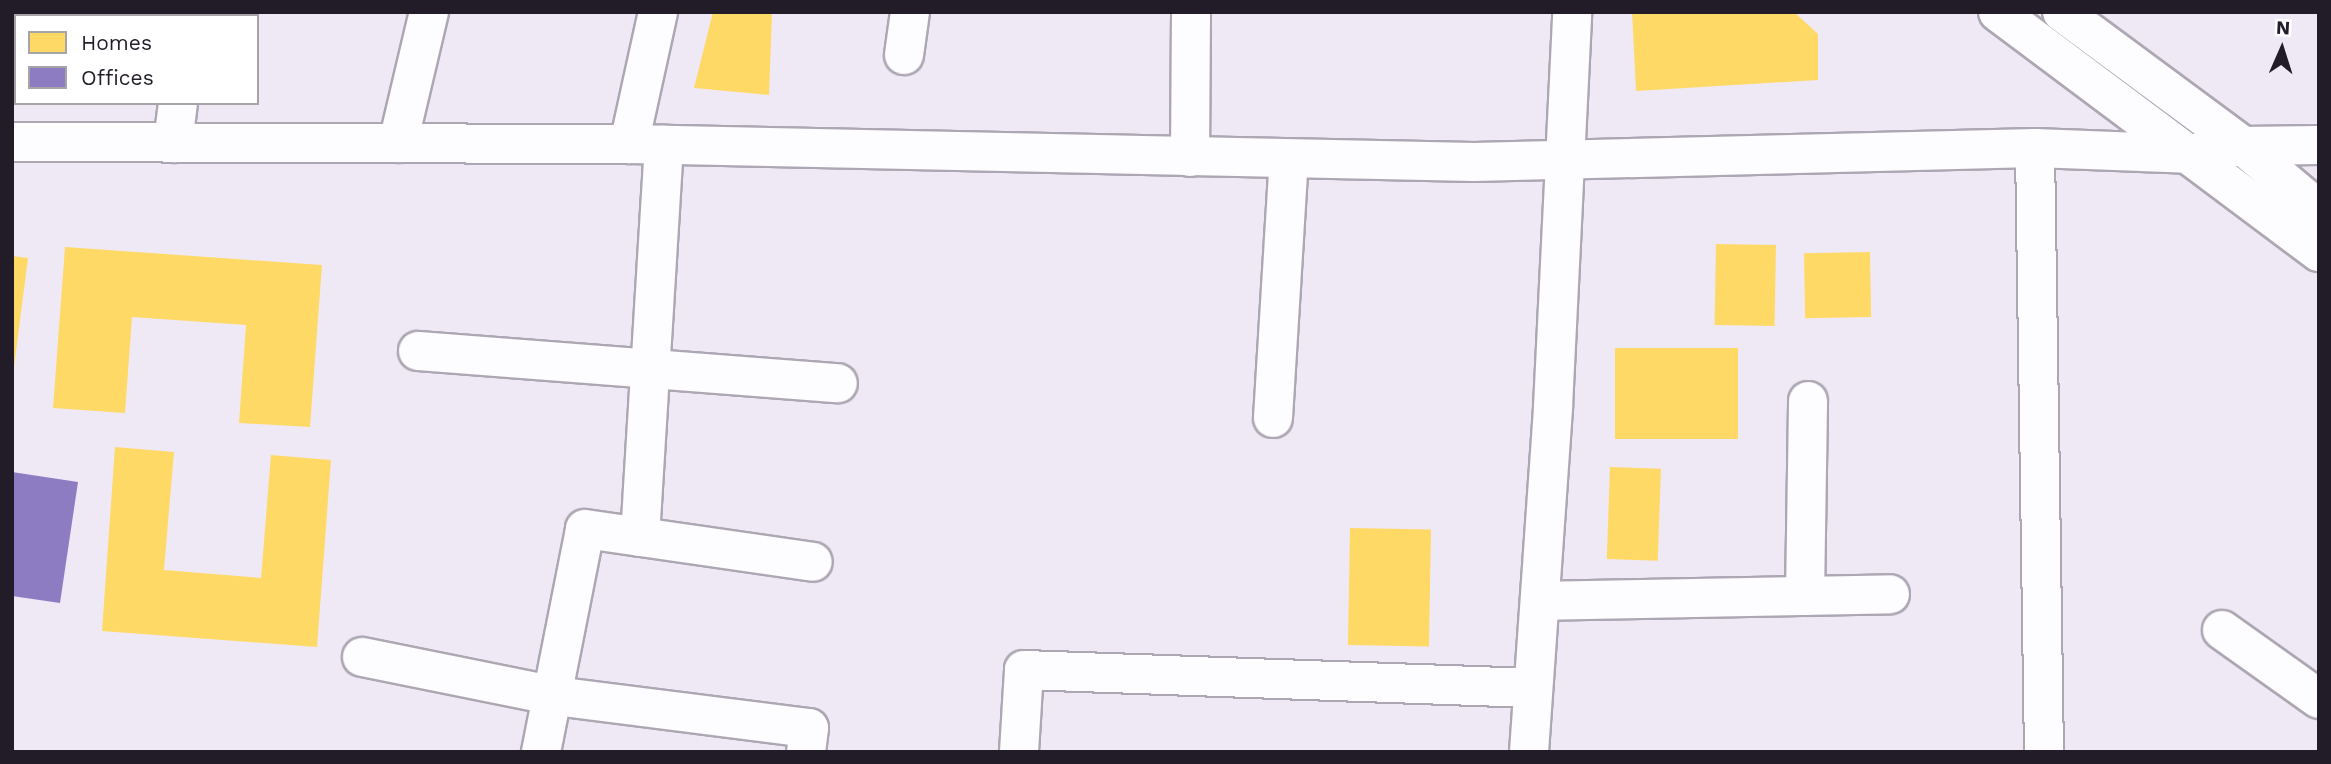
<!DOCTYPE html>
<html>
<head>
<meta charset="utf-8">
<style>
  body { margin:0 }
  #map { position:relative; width:2331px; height:764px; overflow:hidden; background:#efe9f6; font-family:"Work Sans",sans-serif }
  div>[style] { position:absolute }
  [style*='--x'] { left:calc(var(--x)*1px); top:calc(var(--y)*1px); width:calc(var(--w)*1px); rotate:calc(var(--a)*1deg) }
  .homes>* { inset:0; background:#ffd966; transform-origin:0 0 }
  .offices>* { inset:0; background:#8e7cc3 }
  .roads { filter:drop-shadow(2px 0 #aca7b2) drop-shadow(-2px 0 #aca7b2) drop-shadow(0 2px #aca7b2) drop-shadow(0 -2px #aca7b2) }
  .minor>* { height:38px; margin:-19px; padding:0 19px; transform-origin:19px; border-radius:19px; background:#fdfcfe }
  span { translate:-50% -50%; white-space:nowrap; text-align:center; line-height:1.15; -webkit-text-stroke:7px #fff; paint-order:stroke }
  .frame { position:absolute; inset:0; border:14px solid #221c28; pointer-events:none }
  .legend { position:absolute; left:14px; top:14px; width:245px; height:91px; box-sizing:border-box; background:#fff; border:2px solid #a7a4a9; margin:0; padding:9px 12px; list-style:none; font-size:21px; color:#221c28 }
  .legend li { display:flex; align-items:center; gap:14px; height:35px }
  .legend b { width:35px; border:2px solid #a7a4a9 }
  .north { position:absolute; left:2247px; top:14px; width:70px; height:70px; -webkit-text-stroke:5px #fff; paint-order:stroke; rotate:3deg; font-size:19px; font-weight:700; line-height:28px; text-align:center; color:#221c28 }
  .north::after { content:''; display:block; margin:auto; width:24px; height:32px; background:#221c28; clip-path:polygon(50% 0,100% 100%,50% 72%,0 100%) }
</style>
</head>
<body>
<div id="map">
  <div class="homes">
    <i style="clip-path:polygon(713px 12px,772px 12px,769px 95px,694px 88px)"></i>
    <i style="clip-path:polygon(1632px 12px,1794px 12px,1818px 34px,1818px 80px,1636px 91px)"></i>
    <i style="left:1716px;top:244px;width:60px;height:81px;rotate:1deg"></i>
    <i style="clip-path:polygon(65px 247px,322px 265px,310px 427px,239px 423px,246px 325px,132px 317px,125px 413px,53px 408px)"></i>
    <i style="left:1870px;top:252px;width:65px;height:66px;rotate:89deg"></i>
    <i style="clip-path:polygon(12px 256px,28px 258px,14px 367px,12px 367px)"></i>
    <i style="left:1615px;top:348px;width:123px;height:91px"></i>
    <i style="clip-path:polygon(115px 447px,174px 452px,164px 570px,261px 578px,271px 455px,331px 460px,317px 647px,102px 631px)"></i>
    <i style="left:1610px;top:467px;width:51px;height:92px;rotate:2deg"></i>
    <i style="left:1350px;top:528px;width:81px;height:117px;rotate:1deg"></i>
  </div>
  <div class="offices">
    <i style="clip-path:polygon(12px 472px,78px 482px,60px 603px,12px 596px)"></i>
  </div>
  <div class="roads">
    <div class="minor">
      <i style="--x:1998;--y:12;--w:401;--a:36.8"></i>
      <i style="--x:2062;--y:12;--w:225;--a:36.5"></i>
      <i style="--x:2243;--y:146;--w:99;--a:40.1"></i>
      <i style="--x:188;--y:16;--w:4;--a:-90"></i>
      <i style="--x:904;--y:55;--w:43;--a:-82.1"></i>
      <i style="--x:12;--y:142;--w:617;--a:0.19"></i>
      <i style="--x:629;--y:144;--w:845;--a:1.22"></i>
      <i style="--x:1474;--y:162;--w:561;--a:-1.43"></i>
      <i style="--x:2035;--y:148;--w:153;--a:2.2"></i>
      <i style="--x:2188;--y:154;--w:56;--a:-8.3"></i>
      <i style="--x:2243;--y:146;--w:76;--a:-0.8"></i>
      <i style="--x:173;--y:143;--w:40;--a:-82.9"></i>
      <i style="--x:398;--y:143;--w:135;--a:-76.7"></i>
      <i style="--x:629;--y:144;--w:135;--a:-77.6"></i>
      <i style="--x:2035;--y:148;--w:604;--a:89.15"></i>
      <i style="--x:1190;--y:157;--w:145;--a:-89.6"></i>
      <i style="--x:418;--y:351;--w:421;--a:4.4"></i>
      <i style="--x:1273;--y:418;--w:259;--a:-86.5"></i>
      <i style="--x:640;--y:537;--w:393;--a:-86.5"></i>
      <i style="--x:1805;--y:596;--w:195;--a:-89.1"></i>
      <i style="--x:1540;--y:601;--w:350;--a:-1.1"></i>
      <i style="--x:2222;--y:630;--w:119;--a:35.4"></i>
      <i style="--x:362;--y:657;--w:197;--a:11.4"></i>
      <i style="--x:555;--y:696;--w:256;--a:7.2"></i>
      <i style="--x:809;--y:728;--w:24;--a:97"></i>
      <i style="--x:541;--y:752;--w:227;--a:-78.8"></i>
      <i style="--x:585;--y:529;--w:230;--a:8.2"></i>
      <i style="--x:1019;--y:752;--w:82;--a:-86.5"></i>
      <i style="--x:1024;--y:670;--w:509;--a:2.03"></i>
      <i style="--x:1529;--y:752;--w:346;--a:-86"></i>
      <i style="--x:1553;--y:407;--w:395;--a:-87.2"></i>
    </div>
  </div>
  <div class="frame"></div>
  <ul class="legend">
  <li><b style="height:19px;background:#ffd966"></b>Homes</li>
  <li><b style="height:19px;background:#8e7cc3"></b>Offices</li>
  </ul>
  <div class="north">N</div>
</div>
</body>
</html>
